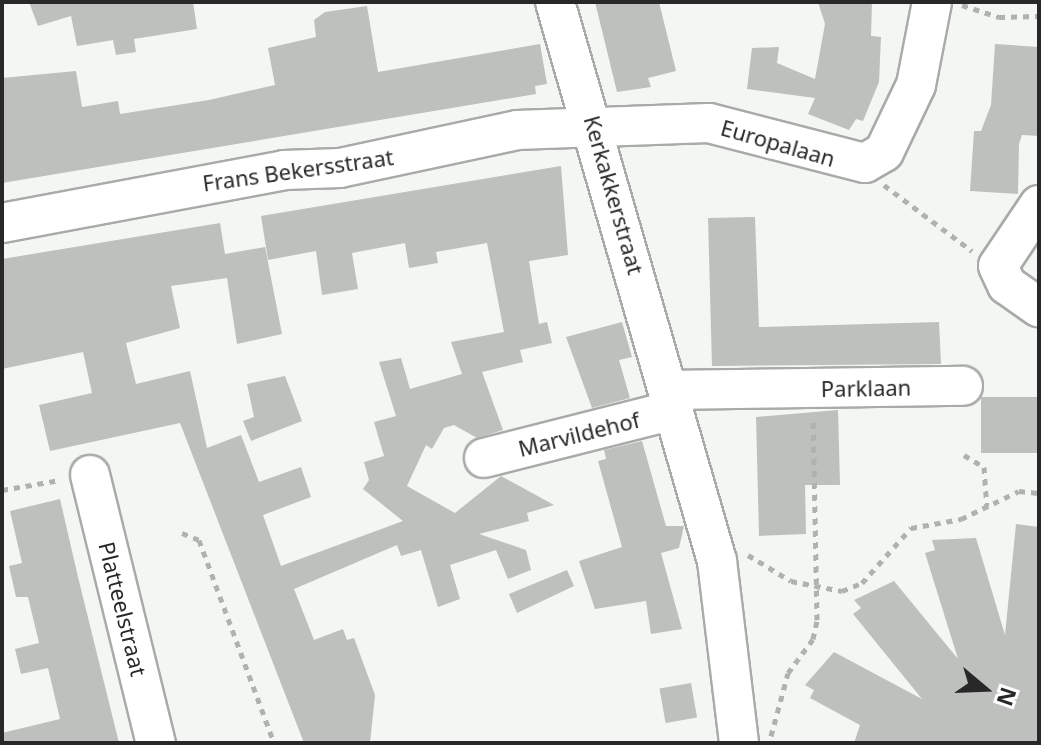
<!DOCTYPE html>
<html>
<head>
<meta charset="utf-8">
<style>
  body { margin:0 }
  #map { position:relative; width:1041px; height:745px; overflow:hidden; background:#f3f6f3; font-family:"Noto Sans",sans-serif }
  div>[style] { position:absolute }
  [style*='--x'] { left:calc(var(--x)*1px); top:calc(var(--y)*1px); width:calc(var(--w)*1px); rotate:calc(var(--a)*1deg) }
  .building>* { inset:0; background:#bdc0bd; transform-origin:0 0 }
  .path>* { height:5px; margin-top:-2.5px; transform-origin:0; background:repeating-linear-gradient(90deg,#b0b2b0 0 6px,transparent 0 12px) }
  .roads { filter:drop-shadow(2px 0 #a8aba7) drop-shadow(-2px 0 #a8aba7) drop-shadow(0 2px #a8aba7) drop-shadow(0 -2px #a8aba7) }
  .minor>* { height:38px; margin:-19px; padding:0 19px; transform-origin:19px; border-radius:19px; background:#fff }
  span { translate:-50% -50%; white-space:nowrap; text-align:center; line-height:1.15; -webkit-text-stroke:7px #fff; paint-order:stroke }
  .street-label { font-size:22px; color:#272827 }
  .frame { position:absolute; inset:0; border:4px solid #272827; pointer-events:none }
  .north { position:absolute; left:945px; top:649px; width:80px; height:80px; -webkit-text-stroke:6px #fff; paint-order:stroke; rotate:109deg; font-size:22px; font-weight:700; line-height:32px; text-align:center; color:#272827 }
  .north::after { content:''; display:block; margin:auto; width:28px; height:36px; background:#272827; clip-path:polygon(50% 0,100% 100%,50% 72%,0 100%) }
</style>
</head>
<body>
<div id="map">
  <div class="building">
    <i style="clip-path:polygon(29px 2px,193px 2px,197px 29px,134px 39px,136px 52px,116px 55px,113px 40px,77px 46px,71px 16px,38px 26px)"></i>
    <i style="clip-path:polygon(595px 2px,659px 2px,676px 71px,648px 78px,651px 87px,617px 92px)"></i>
    <i style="clip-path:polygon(818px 2px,872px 2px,871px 36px,881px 37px,879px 82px,863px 121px,856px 119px,849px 130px,808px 114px,815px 98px,747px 89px,752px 48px,779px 47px,777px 63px,815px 79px,825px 24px)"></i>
    <i style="clip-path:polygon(367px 6px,378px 72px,540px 44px,547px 84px,535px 86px,536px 94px,2px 183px,2px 78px,76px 71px,82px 107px,118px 101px,120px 114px,209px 100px,275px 85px,268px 48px,316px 37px,314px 20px,325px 12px)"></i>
    <i style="clip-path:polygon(995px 44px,1039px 47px,1039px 136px,1022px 135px,1019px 144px,1018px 194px,970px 191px,974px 131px,981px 131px,991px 105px)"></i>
    <i style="clip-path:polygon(561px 166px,568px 255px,529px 261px,539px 324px,547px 322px,552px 343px,520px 350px,523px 362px,482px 372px,503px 430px,477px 438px,454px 425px,444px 428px,432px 449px,426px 445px,407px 486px,455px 513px,501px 476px,554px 505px,527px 513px,529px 521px,479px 534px,526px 550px,531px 570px,508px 579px,496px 550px,450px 565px,460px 599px,438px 607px,421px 550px,401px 556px,397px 545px,294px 589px,314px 640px,343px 629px,347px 640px,354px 638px,375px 695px,370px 743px,304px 743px,180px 423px,50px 451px,39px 405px,92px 393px,83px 352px,2px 369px,2px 259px,220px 223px,225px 254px,265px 247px,282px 334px,237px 344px,227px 278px,171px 286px,180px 328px,126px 343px,136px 384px,190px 371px,207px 448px,241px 435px,259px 482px,301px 467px,311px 497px,263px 515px,281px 566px,403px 521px,363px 489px,369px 480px,364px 462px,384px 456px,374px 422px,396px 416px,379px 362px,401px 358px,410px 389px,462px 374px,451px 342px,504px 332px,487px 243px,436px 252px,438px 263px,409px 268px,405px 243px,352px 253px,358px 289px,322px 295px,316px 251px,268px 260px,261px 216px)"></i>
    <i style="clip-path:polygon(755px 217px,759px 327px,939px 322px,941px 364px,712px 366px,708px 218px)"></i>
    <i style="clip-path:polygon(622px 322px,632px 357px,619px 360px,630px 398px,592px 408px,566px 337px)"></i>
    <i style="clip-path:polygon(285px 376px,302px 421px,251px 441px,243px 421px,254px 417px,247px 384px)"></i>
    <i style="left:1039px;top:397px;width:56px;height:58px;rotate:90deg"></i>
    <i style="clip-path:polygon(838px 410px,840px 485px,805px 485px,806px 534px,759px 536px,756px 417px)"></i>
    <i style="clip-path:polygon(642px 441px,666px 526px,684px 526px,679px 548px,661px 553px,682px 629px,651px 634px,646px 601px,595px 609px,579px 561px,622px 547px,598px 461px,606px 459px,604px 450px)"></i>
    <i style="clip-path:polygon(60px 499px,78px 577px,119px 743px,2px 743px,2px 733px,60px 719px,48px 668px,21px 674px,15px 649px,39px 643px,28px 597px,16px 597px,9px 566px,22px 563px,10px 511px)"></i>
    <i style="clip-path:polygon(1016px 524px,1039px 527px,1039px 743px,854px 743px,860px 725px,810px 698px,814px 690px,805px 685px,834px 652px,922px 699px,853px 614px,861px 608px,854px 600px,894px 581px,958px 659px,925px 553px,935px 550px,932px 540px,976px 538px,1005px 635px)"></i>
    <i style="clip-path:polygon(567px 570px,574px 586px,517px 613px,509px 594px)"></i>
    <i style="left:691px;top:683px;width:35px;height:32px;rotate:80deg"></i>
  </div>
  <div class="path">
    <i style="--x:962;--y:5;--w:39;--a:18"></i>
    <i style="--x:999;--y:17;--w:40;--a:-1.4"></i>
    <i style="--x:884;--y:185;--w:110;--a:36.9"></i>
    <i style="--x:964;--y:455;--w:23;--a:31"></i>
    <i style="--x:984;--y:467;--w:39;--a:86"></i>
    <i style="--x:2;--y:490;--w:59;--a:-9.8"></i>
    <i style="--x:182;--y:533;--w:18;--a:22"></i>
    <i style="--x:199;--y:540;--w:216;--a:69.7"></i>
    <i style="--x:748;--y:555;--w:50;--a:31.2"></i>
    <i style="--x:791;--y:581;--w:52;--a:11.1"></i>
    <i style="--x:842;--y:591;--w:22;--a:-22"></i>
    <i style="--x:862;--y:583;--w:74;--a:-48.3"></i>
    <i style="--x:911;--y:528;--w:51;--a:-10.2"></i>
    <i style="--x:961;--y:519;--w:64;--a:-25.8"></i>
    <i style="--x:1019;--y:491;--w:20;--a:6"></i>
    <i style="--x:771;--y:736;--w:65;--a:-74.9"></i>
    <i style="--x:788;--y:673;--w:42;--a:-53.7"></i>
    <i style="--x:813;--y:639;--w:19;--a:-78"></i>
    <i style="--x:817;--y:620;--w:202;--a:-91.1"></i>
  </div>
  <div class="roads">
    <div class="minor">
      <i style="--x:555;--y:2;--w:582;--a:73.84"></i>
      <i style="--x:717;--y:561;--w:183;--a:83.1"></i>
      <i style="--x:1039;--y:205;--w:73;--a:123.9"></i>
      <i style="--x:998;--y:266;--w:21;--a:65"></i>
      <i style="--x:1007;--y:285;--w:39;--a:35"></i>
      <i style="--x:2;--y:223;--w:287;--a:-10.6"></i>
      <i style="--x:284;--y:170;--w:56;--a:-2"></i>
      <i style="--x:340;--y:168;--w:181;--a:-12.1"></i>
      <i style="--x:517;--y:130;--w:192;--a:-2.1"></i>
      <i style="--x:709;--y:123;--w:161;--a:14.4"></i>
      <i style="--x:865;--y:163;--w:22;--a:-30"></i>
      <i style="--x:884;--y:152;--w:74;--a:-64.5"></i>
      <i style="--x:916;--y:85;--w:85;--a:-79.1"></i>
      <i style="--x:668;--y:390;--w:295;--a:-0.8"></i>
      <i style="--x:484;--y:458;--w:196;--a:-14.2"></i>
      <i style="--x:90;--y:475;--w:276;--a:76.2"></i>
    </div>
  </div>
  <div class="street-label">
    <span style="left:778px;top:143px;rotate:16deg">Europalaan</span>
    <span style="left:298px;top:170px;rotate:-8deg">Frans Bekersstraat</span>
    <span style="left:614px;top:195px;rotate:74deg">Kerkakkerstraat</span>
    <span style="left:866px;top:388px;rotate:-1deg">Parklaan</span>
    <span style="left:579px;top:434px;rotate:-14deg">Marvildehof</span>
    <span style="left:123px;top:609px;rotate:76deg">Platteelstraat</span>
  </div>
  <div class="frame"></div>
  <div class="north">N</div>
</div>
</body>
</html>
